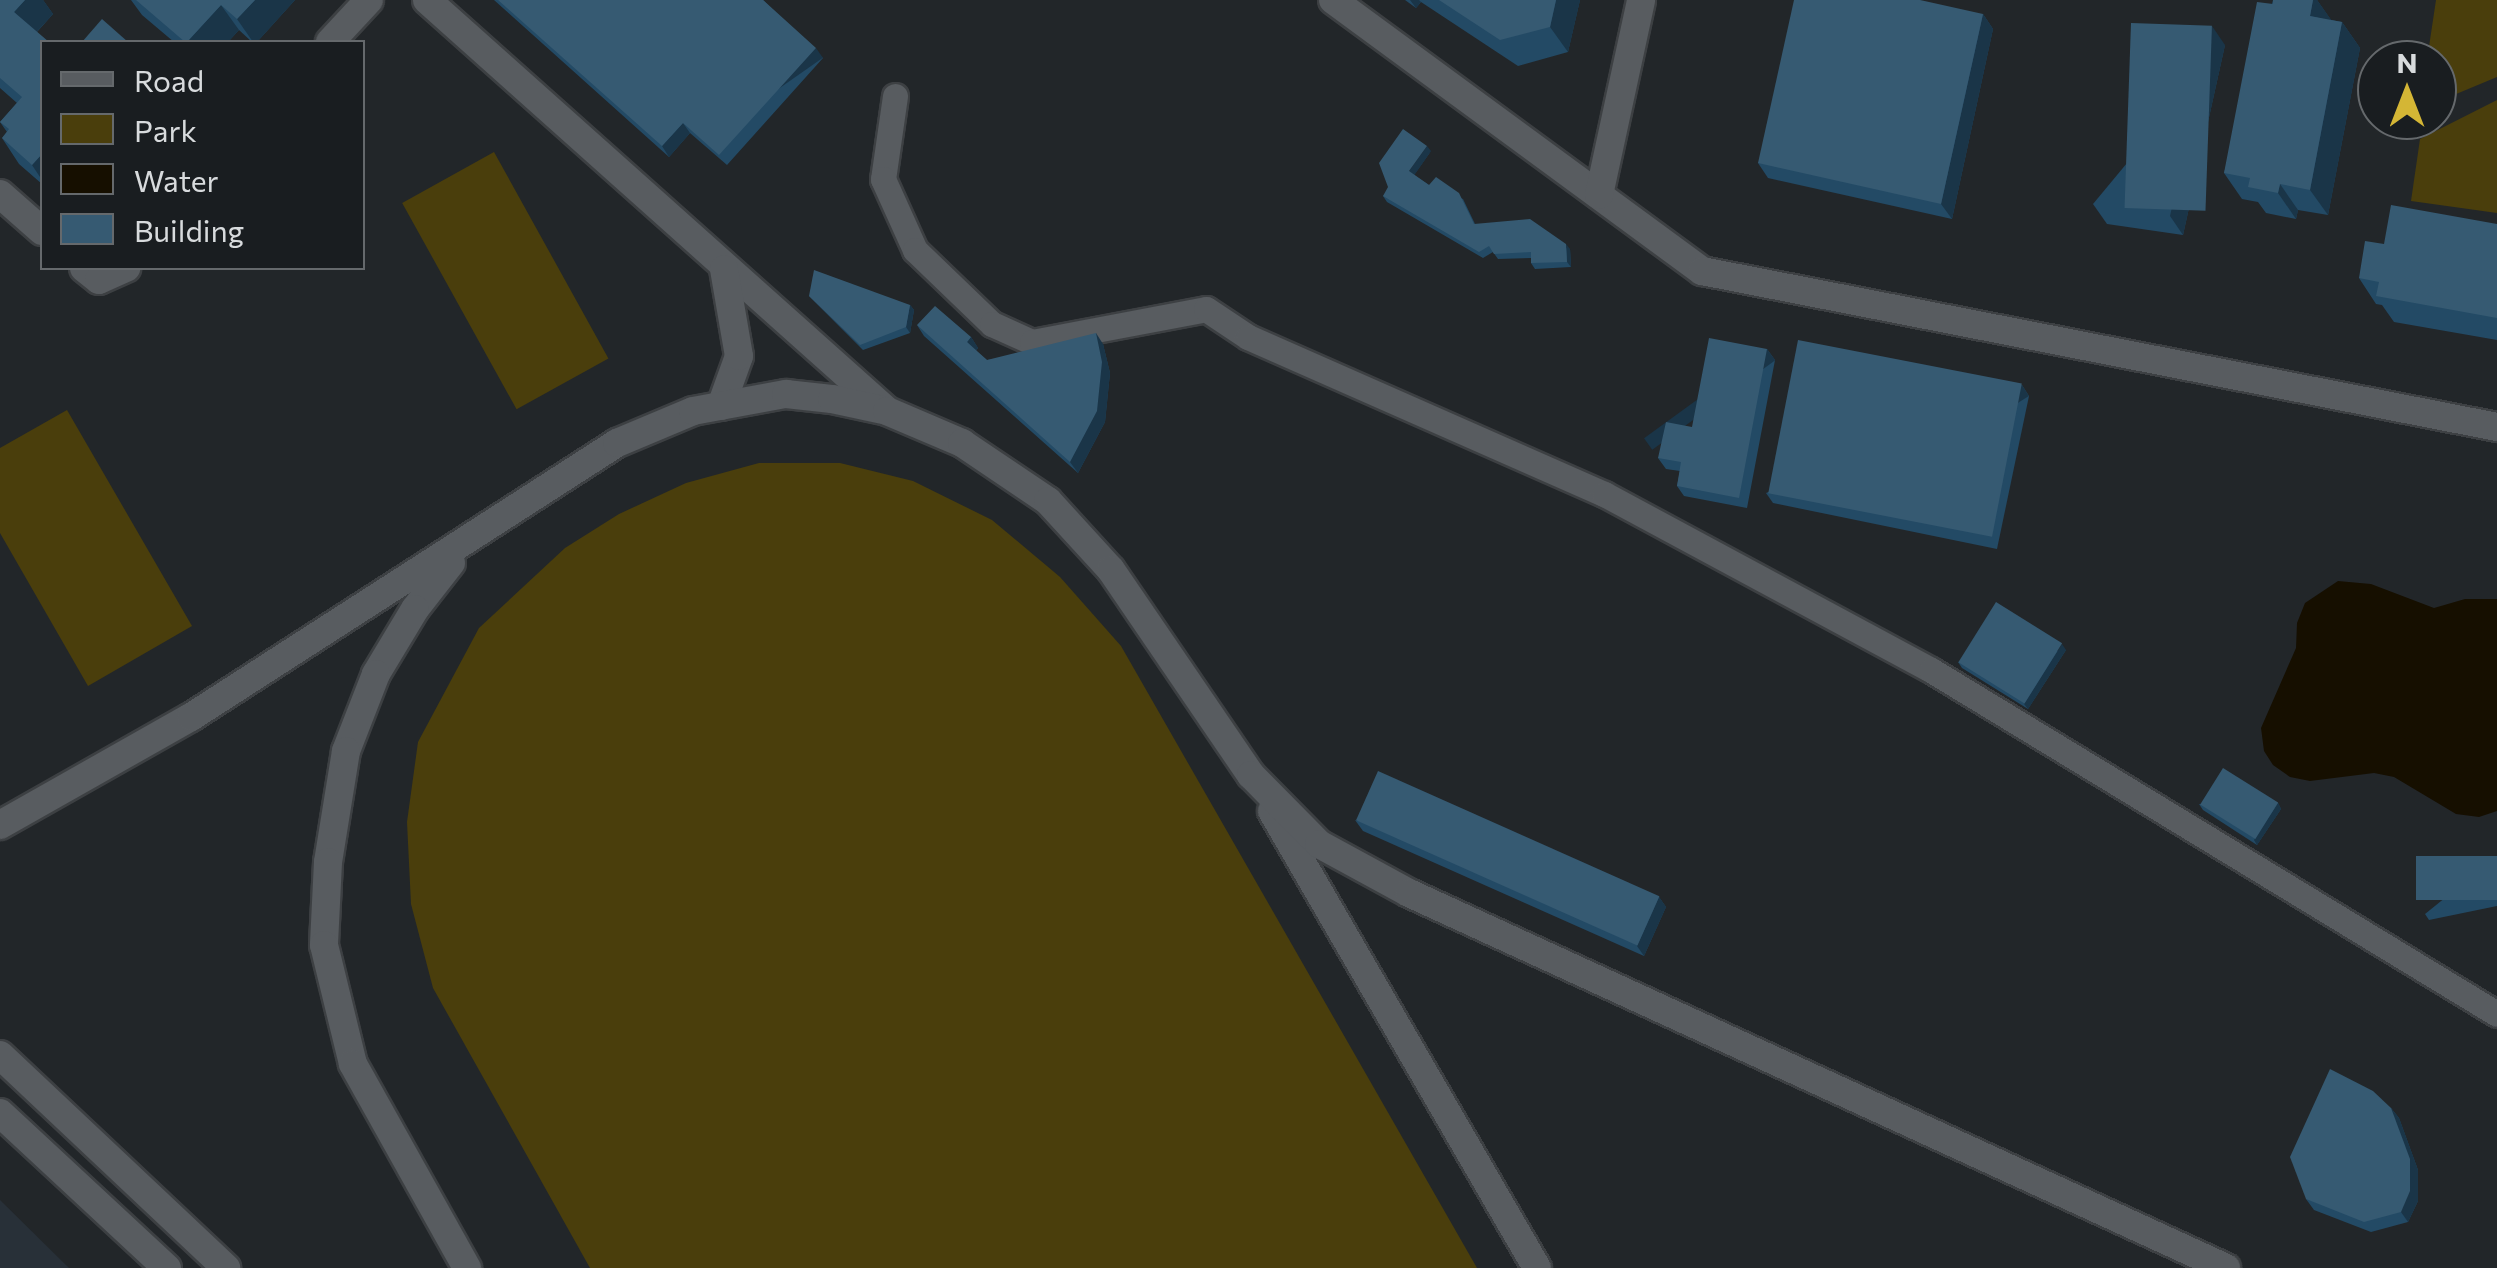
<!DOCTYPE html>
<html>
<head>
<meta charset="utf-8">
<style>
  body { margin:0 }
  #map { position:relative; width:2497px; height:1268px; overflow:hidden; background:#222629; font-family:Commissioner,sans-serif }
  div>[style] { position:absolute }
  [style*='--x'] { left:calc(var(--x)*1px); top:calc(var(--y)*1px); width:calc(var(--w)*1px); rotate:calc(var(--a)*1deg) }
  .built>* { inset:0; background:#283038 }
  .green>* { inset:0; background:#4a3e0c; transform-origin:0 0 }
  .water>* { inset:0; background:#160f00 }
  .roads { filter:drop-shadow(2px 0 #3d4043) drop-shadow(-2px 0 #3d4043) drop-shadow(0 2px #3d4043) drop-shadow(0 -2px #3d4043) }
  .service>* { height:25px; margin:-12.5px; padding:0 12.5px; transform-origin:12.5px; border-radius:12.5px; background:#585c60 }
  .minor>* { height:28px; margin:-14px; padding:0 14px; transform-origin:14px; border-radius:14px; background:#585c60 }
  .wall>* { inset:0; background:#234a65 }
  .shaded-wall>* { inset:0; background:#1a3548; transform-origin:0 0 }
  .building>* { inset:0; background:#365a72; transform-origin:0 0 }
  span { translate:-50% -50%; white-space:nowrap; text-align:center; line-height:1.15; -webkit-text-stroke:8px #191d20; paint-order:stroke }
  .legend { position:absolute; left:40px; top:40px; width:325px; height:230px; box-sizing:border-box; background:#191d20; border:2px solid #65696c; margin:0; padding:12px 18px; list-style:none; font-size:30px; color:#d8dbdd }
  .legend li { display:flex; align-items:center; gap:20px; height:50px }
  .legend b { width:50px; border:2px solid #65696c }
  .north { position:absolute; left:2357px; top:40px; width:100px; height:100px; box-sizing:border-box; background:#191d20; border:2px solid #65696c; border-radius:50%; rotate:0deg; font-size:28px; font-weight:700; line-height:40px; text-align:center; color:#d8dbdd }
  .north::after { content:''; display:block; margin:auto; width:35px; height:45px; background:#d4b635; clip-path:polygon(50% 0,100% 100%,50% 72%,0 100%) }
</style>
</head>
<body>
<div id="map">
  <div class="built">
    <i style="clip-path:polygon(0 1200px,69px 1268px,0 1268px)"></i>
  </div>
  <div class="green">
    <i style="clip-path:polygon(2436px 0,2497px 0,2497px 77px,2437px 102px,2437px 60px,2427px 60px)"></i>
    <i style="clip-path:polygon(2497px 100px,2497px 213px,2411px 201px,2420px 139px)"></i>
    <i style="left:494px;top:152px;width:236px;height:105px;rotate:61deg"></i>
    <i style="clip-path:polygon(67px 410px,192px 626px,88px 686px,0 533px,0 448px)"></i>
    <i style="clip-path:polygon(759px 463px,840px 463px,913px 481px,992px 520px,1060px 577px,1121px 646px,1477px 1268px,590px 1268px,433px 988px,411px 904px,407px 822px,418px 742px,479px 628px,565px 548px,619px 514px,686px 483px)"></i>
  </div>
  <div class="water">
    <i style="clip-path:polygon(2338px 581px,2371px 584px,2434px 608px,2465px 599px,2497px 599px,2497px 811px,2479px 817px,2456px 814px,2394px 777px,2374px 773px,2310px 781px,2290px 777px,2273px 765px,2264px 751px,2261px 728px,2296px 648px,2297px 623px,2305px 603px)"></i>
  </div>
  <div class="roads">
    <div class="service">
      <i style="--x:895;--y:96;--w:84;--a:98.2"></i>
      <i style="--x:883;--y:179;--w:78;--a:65.7"></i>
      <i style="--x:915;--y:250;--w:107;--a:43.9"></i>
      <i style="--x:992;--y:324;--w:44;--a:24.2"></i>
      <i style="--x:1032;--y:342;--w:177;--a:-10.7"></i>
      <i style="--x:1206;--y:309;--w:50;--a:33.7"></i>
      <i style="--x:1248;--y:337;--w:389;--a:23.8"></i>
      <i style="--x:1604;--y:494;--w:371;--a:28.3"></i>
      <i style="--x:1931;--y:670;--w:662;--a:31.29"></i>
    </div>
    <div class="minor">
      <i style="--x:427;--y:0;--w:614;--a:41.77"></i>
      <i style="--x:1333;--y:0;--w:458;--a:36.3"></i>
      <i style="--x:1702;--y:271;--w:810;--a:11.1"></i>
      <i style="--x:330;--y:42;--w:57;--a:-47.1"></i>
      <i style="--x:0;--y:194;--w:56;--a:41.4"></i>
      <i style="--x:1599;--y:195;--w:199;--a:-77.8"></i>
      <i style="--x:84;--y:268;--w:19;--a:39"></i>
      <i style="--x:99;--y:280;--w:30;--a:-24"></i>
      <i style="--x:721;--y:406;--w:53;--a:-70.2"></i>
      <i style="--x:739;--y:356;--w:88;--a:-99.8"></i>
      <i style="--x:451;--y:563;--w:58;--a:128"></i>
      <i style="--x:415;--y:609;--w:76;--a:121"></i>
      <i style="--x:376;--y:674;--w:83;--a:111.3"></i>
      <i style="--x:346;--y:751;--w:112;--a:99.2"></i>
      <i style="--x:328;--y:862;--w:83;--a:92.8"></i>
      <i style="--x:324;--y:945;--w:122;--a:76.3"></i>
      <i style="--x:353;--y:1064;--w:234;--a:60.8"></i>
      <i style="--x:1272;--y:811;--w:528;--a:59.89"></i>
      <i style="--x:0;--y:825;--w:219;--a:-29.5"></i>
      <i style="--x:191;--y:717;--w:507;--a:-32.75"></i>
      <i style="--x:617;--y:443;--w:82;--a:-22.8"></i>
      <i style="--x:693;--y:411;--w:95;--a:-10.4"></i>
      <i style="--x:786;--y:394;--w:46;--a:6.2"></i>
      <i style="--x:832;--y:399;--w:56;--a:12.3"></i>
      <i style="--x:887;--y:411;--w:82;--a:23.1"></i>
      <i style="--x:962;--y:443;--w:104;--a:34"></i>
      <i style="--x:1048;--y:501;--w:93;--a:47.6"></i>
      <i style="--x:1111;--y:570;--w:248;--a:55.7"></i>
      <i style="--x:1251;--y:775;--w:97;--a:45.4"></i>
      <i style="--x:1319;--y:844;--w:102;--a:28.6"></i>
      <i style="--x:1409;--y:893;--w:899;--a:24.65"></i>
      <i style="--x:0;--y:1055;--w:311;--a:43.3"></i>
      <i style="--x:0;--y:1113;--w:228;--a:42.9"></i>
    </div>
  </div>
  <div class="wall">
    <i style="clip-path:polygon(0 0,43px 0,53px 14px,37px 32px,42px 42px,42px 184px,19px 164px,2px 138px,7px 132px,0 122px,17px 103px,0 88px)"></i>
    <i style="clip-path:polygon(131px 0,295px 0,257px 42px,252px 42px,239px 30px,228px 42px,174px 42px,142px 15px)"></i>
    <i style="clip-path:polygon(494px 0,763px 0,823px 58px,727px 165px,690px 133px,669px 157px)"></i>
    <i style="clip-path:polygon(1405px 0,1580px 0,1568px 52px,1518px 66px,1421px 2px,1416px 8px)"></i>
    <i style="clip-path:polygon(2273px 0,2317px 0,2331px 20px,2342px 22px,2360px 48px,2328px 215px,2298px 210px,2296px 219px,2266px 213px,2258px 202px,2242px 199px,2224px 173px)"></i>
    <i style="clip-path:polygon(1983px 14px,1993px 29px,1952px 219px,1768px 178px,1758px 163px)"></i>
    <i style="clip-path:polygon(2225px 45px,2183px 235px,2107px 224px,2093px 204px)"></i>
    <i style="clip-path:polygon(1431px 151px,1414px 175px,1429px 185px,1463px 199px,1475px 224px,1570px 249px,1571px 267px,1535px 269px,1531px 263px,1531px 258px,1498px 259px,1493px 252px,1483px 258px,1387px 202px,1383px 196px)"></i>
    <i style="clip-path:polygon(2497px 224px,2497px 340px,2394px 322px,2382px 305px,2376px 304px,2359px 278px,2384px 244px)"></i>
    <i style="clip-path:polygon(809px 296px,910px 305px,914px 310px,910px 333px,863px 350px)"></i>
    <i style="clip-path:polygon(917px 325px,971px 337px,978px 348px,976px 351px,987px 360px,1103px 344px,1110px 373px,1105px 422px,1078px 473px,924px 336px)"></i>
    <i style="clip-path:polygon(1767px 349px,1775px 360px,1747px 508px,1684px 496px,1677px 486px,1680px 471px,1666px 469px,1658px 458px,1692px 427px)"></i>
    <i style="clip-path:polygon(2022px 385px,2029px 396px,1997px 549px,1773px 503px,1766px 493px)"></i>
    <i style="clip-path:polygon(2066px 650px,2028px 709px,1962px 668px,1958px 662px)"></i>
    <i style="clip-path:polygon(2278px 803px,2281px 809px,2257px 845px,2203px 810px,2199px 804px)"></i>
    <i style="clip-path:polygon(1355px 820px,1659px 897px,1666px 907px,1644px 956px,1363px 831px)"></i>
    <i style="clip-path:polygon(2497px 856px,2497px 906px,2429px 920px,2425px 914px)"></i>
    <i style="clip-path:polygon(2391px 1108px,2399px 1118px,2418px 1170px,2418px 1201px,2408px 1222px,2371px 1232px,2314px 1210px,2306px 1199px)"></i>
  </div>
  <div class="shaded-wall">
    <i style="clip-path:polygon(25px 0,43px 0,53px 14px,32px 37px,14px 12px)"></i>
    <i style="clip-path:polygon(255px 0,295px 0,257px 42px,253px 42px,237px 19px)"></i>
    <i style="clip-path:polygon(1410px 0,1419px 0,1421px 2px,1416px 8px)"></i>
    <i style="clip-path:polygon(1556px 0,1580px 0,1568px 52px,1550px 27px)"></i>
    <i style="clip-path:polygon(2313px 0,2317px 0,2332px 21px,2310px 16px)"></i>
    <i style="clip-path:polygon(221px 5px,239px 30px,228px 42px,187px 42px)"></i>
    <i style="clip-path:polygon(1983px 14px,1993px 29px,1952px 219px,1941px 204px)"></i>
    <i style="clip-path:polygon(2342px 22px,2360px 48px,2328px 215px,2310px 190px)"></i>
    <i style="clip-path:polygon(2212px 26px,2225px 45px,2183px 235px,2170px 216px)"></i>
    <i style="left:816px;top:48px;width:12px;height:144px;rotate:55deg"></i>
    <i style="clip-path:polygon(683px 123px,690px 133px,669px 157px,662px 146px)"></i>
    <i style="clip-path:polygon(1427px 146px,1431px 151px,1413px 177px,1409px 171px)"></i>
    <i style="clip-path:polygon(42px 154px,42px 180px,32px 165px)"></i>
    <i style="clip-path:polygon(2280px 184px,2298px 210px,2296px 219px,2278px 193px)"></i>
    <i style="clip-path:polygon(1566px 244px,1570px 249px,1571px 267px,1567px 262px)"></i>
    <i style="clip-path:polygon(910px 305px,914px 310px,910px 333px,906px 327px)"></i>
    <i style="clip-path:polygon(1096px 333px,1103px 344px,1110px 373px,1105px 422px,1078px 473px,1070px 462px)"></i>
    <i style="clip-path:polygon(971px 337px,978px 348px,974px 353px,967px 342px)"></i>
    <i style="left:1767px;top:349px;width:14px;height:152px;rotate:54deg"></i>
    <i style="left:2022px;top:385px;width:13px;height:156px;rotate:58deg"></i>
    <i style="clip-path:polygon(2062px 644px,2066px 650px,2028px 709px,2024px 704px)"></i>
    <i style="clip-path:polygon(2278px 803px,2281px 809px,2257px 845px,2254px 840px)"></i>
    <i style="clip-path:polygon(1659px 897px,1666px 907px,1644px 956px,1637px 946px)"></i>
    <i style="clip-path:polygon(2391px 1108px,2399px 1118px,2418px 1170px,2418px 1201px,2408px 1222px,2401px 1212px)"></i>
  </div>
  <div class="building">
    <i style="clip-path:polygon(0 0,25px 0,14px 12px,49px 42px,42px 42px,42px 154px,32px 165px,2px 138px,9px 129px,0 122px,22px 97px,0 78px)"></i>
    <i style="clip-path:polygon(136px 0,255px 0,237px 19px,221px 5px,187px 42px,185px 42px)"></i>
    <i style="clip-path:polygon(498px 0,763px 0,816px 48px,719px 155px,683px 123px,662px 146px)"></i>
    <i style="clip-path:polygon(1439px 0,1556px 0,1550px 27px,1500px 40px)"></i>
    <i style="clip-path:polygon(1794px 0,1920px 0,1983px 14px,1941px 204px,1758px 163px)"></i>
    <i style="clip-path:polygon(2273px 0,2313px 0,2310px 16px,2342px 22px,2310px 190px,2280px 184px,2278px 193px,2248px 187px,2250px 178px,2224px 173px,2257px 2px,2273px 4px)"></i>
    <i style="clip-path:polygon(102px 19px,128px 42px,82px 42px)"></i>
    <i style="left:2131px;top:23px;width:81px;height:185px;rotate:2deg"></i>
    <i style="clip-path:polygon(1403px 129px,1427px 146px,1409px 171px,1429px 185px,1436px 177px,1459px 193px,1474px 224px,1530px 219px,1566px 244px,1567px 262px,1531px 263px,1531px 252px,1494px 254px,1489px 246px,1479px 252px,1383px 196px,1388px 187px,1379px 163px)"></i>
    <i style="clip-path:polygon(2391px 205px,2497px 224px,2497px 318px,2376px 296px,2379px 282px,2359px 278px,2365px 241px,2384px 244px)"></i>
    <i style="clip-path:polygon(814px 270px,910px 305px,906px 327px,860px 345px,809px 296px)"></i>
    <i style="clip-path:polygon(935px 306px,971px 337px,967px 342px,987px 360px,1096px 333px,1102px 362px,1097px 411px,1070px 462px,917px 325px)"></i>
    <i style="clip-path:polygon(1709px 338px,1767px 349px,1739px 498px,1677px 486px,1681px 462px,1658px 458px,1666px 422px,1692px 427px)"></i>
    <i style="left:1798px;top:340px;width:228px;height:156px;rotate:11deg"></i>
    <i style="left:1996px;top:602px;width:78px;height:71px;rotate:32deg"></i>
    <i style="left:2223px;top:768px;width:65px;height:43px;rotate:32deg"></i>
    <i style="left:1378px;top:771px;width:308px;height:54px;rotate:24deg"></i>
    <i style="left:2497px;top:856px;width:44px;height:81px;rotate:90deg"></i>
    <i style="clip-path:polygon(2330px 1069px,2373px 1091px,2391px 1108px,2410px 1159px,2410px 1191px,2401px 1212px,2364px 1222px,2306px 1199px,2290px 1157px)"></i>
  </div>
  <ul class="legend">
  <li><b style="height:12px;background:#585c60"></b>Road</li>
  <li><b style="height:28px;background:#4a3e0c"></b>Park</li>
  <li><b style="height:28px;background:#160f00"></b>Water</li>
  <li><b style="height:28px;background:#365a72"></b>Building</li>
  </ul>
  <div class="north">N</div>
</div>
</body>
</html>
